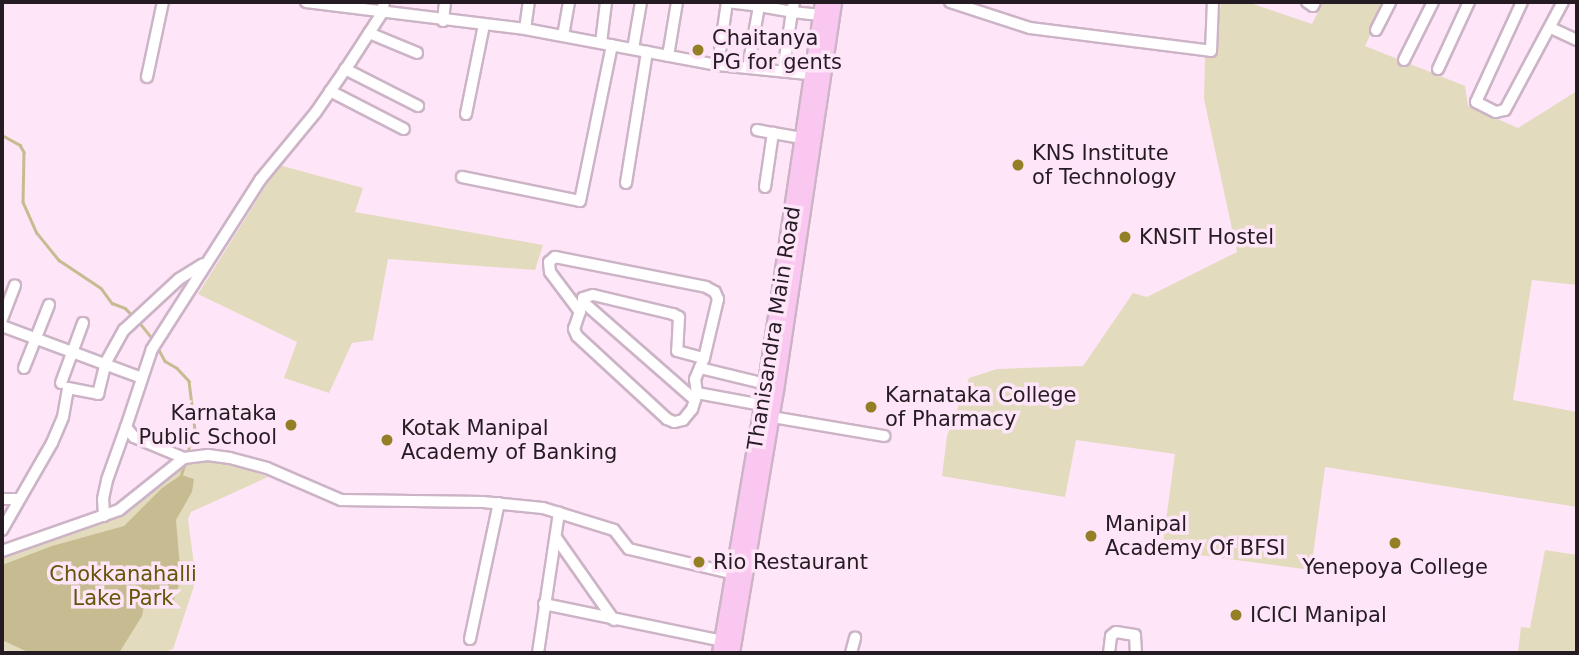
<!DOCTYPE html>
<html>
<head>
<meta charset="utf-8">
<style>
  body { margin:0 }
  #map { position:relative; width:1579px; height:655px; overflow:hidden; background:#fee5f8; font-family:"DejaVu Sans",sans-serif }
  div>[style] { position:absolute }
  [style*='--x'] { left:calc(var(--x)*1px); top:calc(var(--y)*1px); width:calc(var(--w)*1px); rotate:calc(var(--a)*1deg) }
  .green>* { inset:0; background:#e3dbbd }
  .water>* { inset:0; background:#c7bc91 }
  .stream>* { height:2.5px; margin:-1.25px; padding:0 1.25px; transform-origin:1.25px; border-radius:1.25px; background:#c7bc91 }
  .roads { filter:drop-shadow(2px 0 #ccb4c6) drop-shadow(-2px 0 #ccb4c6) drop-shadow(0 2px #ccb4c6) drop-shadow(0 -2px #ccb4c6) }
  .minor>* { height:10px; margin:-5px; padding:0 5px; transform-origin:5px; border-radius:5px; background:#fff }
  .major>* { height:14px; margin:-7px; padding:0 7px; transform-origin:7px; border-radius:7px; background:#f9c7ef }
  .dots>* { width:19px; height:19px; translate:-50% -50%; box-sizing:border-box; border:4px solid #fee5f8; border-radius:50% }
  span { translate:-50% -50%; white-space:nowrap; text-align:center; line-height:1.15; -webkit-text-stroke:7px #fee5f8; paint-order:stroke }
  .poi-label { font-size:21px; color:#251c23 }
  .left { translate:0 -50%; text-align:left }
  .right { translate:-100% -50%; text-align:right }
  .street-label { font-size:21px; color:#251c23 }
  .park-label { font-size:21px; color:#655509 }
  .frame { position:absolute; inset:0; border:4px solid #251c23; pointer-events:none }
</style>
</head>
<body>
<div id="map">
  <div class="green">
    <i style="clip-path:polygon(1221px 2px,1247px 2px,1312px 24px,1323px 2px,1385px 2px,1365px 46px,1465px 86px,1468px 106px,1518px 128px,1577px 91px,1577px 285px,1532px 280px,1513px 400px,1577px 412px,1577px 507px,1325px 467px,1311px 570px,1162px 550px,1175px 454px,1076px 440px,1065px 497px,942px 476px,947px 436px,969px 378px,997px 369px,1083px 366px,1133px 293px,1147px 297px,1237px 252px,1204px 99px,1205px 56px,1215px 57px)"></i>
    <i style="clip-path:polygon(279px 165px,363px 188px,355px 212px,543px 245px,535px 270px,388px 259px,373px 340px,352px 343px,329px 393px,284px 378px,297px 342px,198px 294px)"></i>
    <i style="clip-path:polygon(199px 458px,231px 463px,268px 477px,191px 512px,188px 519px,196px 580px,173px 649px,162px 653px,12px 653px,2px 649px,2px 554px,30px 542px,118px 517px,150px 486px,181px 463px)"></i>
    <i style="clip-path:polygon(1545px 550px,1577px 555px,1577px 653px,1518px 653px,1521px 627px,1530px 628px)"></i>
  </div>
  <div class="water">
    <i style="clip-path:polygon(181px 475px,194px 479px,192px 492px,176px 520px,181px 579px,172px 605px,145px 601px,142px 616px,119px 653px,30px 653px,2px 640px,2px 565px,52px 546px,124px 526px,162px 488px)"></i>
  </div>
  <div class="stream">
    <i style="--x:2;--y:135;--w:21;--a:29"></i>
    <i style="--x:20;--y:145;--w:8;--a:60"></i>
    <i style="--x:24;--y:152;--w:50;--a:91.1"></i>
    <i style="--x:23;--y:202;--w:34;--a:66"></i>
    <i style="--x:37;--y:233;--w:35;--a:51"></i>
    <i style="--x:59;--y:260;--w:50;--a:33.7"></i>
    <i style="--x:101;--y:288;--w:19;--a:54"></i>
    <i style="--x:112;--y:303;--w:14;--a:21"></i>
    <i style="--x:125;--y:308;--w:14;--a:45"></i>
    <i style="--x:139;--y:322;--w:22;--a:51"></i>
    <i style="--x:158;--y:348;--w:15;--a:62"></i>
    <i style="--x:165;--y:361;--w:14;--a:30"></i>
    <i style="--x:177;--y:368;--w:18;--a:47"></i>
    <i style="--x:189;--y:381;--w:49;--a:83"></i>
    <i style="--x:195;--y:430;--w:26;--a:108"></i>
    <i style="--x:181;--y:475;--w:14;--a:-73"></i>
  </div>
  <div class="roads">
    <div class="minor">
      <i style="--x:306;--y:2;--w:221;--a:7"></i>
      <i style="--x:525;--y:29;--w:27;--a:-82"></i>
      <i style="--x:727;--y:2;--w:32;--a:7"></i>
      <i style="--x:759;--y:6;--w:4;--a:-90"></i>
      <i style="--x:794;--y:2;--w:10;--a:101"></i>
      <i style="--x:792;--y:12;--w:29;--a:6"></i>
      <i style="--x:950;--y:2;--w:84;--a:18"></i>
      <i style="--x:1030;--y:28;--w:182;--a:7.2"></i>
      <i style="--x:1211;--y:51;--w:49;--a:-87.7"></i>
      <i style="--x:1307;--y:2;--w:7;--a:34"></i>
      <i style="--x:1313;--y:6;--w:4;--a:-63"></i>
      <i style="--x:1522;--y:2;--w:110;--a:114.7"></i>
      <i style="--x:1476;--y:102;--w:22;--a:27"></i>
      <i style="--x:1496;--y:112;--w:9;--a:-13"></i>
      <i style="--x:1505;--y:110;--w:123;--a:-61.8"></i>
      <i style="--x:443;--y:21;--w:19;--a:-84"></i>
      <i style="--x:1551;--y:28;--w:29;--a:25"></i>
      <i style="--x:525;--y:29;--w:196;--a:10.6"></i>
      <i style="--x:718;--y:65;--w:100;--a:5.8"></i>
      <i style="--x:1376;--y:30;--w:31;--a:-63"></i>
      <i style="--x:369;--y:33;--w:52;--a:22.6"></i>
      <i style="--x:563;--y:36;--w:35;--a:-80"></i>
      <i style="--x:601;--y:43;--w:41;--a:-83"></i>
      <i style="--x:633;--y:49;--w:48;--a:-80.3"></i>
      <i style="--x:668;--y:56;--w:55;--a:-80.5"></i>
      <i style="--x:1404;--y:60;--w:65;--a:-63.4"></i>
      <i style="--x:718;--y:65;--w:64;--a:-81.9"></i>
      <i style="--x:748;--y:68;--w:63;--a:-79.9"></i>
      <i style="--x:759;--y:6;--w:34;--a:10"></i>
      <i style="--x:792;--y:12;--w:60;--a:98.7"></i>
      <i style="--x:345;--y:69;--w:82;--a:26.9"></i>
      <i style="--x:1438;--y:69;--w:74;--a:-65.2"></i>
      <i style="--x:147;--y:77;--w:77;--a:-78"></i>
      <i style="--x:330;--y:91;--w:83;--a:27.2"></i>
      <i style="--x:466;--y:114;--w:91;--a:-78.6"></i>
      <i style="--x:757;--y:130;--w:16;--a:11"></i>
      <i style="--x:462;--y:177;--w:120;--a:11.5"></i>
      <i style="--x:580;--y:201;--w:159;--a:-78.4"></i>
      <i style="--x:626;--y:183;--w:133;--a:-80.9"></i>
      <i style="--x:765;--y:187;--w:55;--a:-81.6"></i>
      <i style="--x:773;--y:133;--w:29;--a:10"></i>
      <i style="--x:555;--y:257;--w:154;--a:11.2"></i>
      <i style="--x:706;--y:287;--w:10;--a:29"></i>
      <i style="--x:715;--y:292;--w:8;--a:67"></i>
      <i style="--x:718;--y:299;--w:61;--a:103.3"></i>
      <i style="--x:704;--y:358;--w:23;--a:113"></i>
      <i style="--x:695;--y:379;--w:14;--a:82"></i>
      <i style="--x:697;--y:393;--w:17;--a:107"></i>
      <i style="--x:692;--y:409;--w:14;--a:129"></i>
      <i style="--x:683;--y:420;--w:9;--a:167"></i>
      <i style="--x:674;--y:422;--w:8;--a:-157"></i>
      <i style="--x:667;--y:419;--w:122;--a:-137.3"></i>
      <i style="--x:577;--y:336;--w:8;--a:-113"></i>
      <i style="--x:574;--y:329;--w:18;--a:-71"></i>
      <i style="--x:580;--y:312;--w:50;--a:-126.9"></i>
      <i style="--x:550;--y:272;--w:10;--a:-96"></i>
      <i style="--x:549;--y:262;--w:8;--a:-40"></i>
      <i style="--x:2;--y:319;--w:36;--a:-69"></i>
      <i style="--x:2;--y:326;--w:149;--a:20.4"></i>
      <i style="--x:24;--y:368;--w:68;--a:-68.4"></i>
      <i style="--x:700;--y:368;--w:68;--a:13.6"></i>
      <i style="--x:61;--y:383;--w:64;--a:-69.9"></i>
      <i style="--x:697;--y:393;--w:66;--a:10.5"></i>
      <i style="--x:695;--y:400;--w:149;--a:-138.8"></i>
      <i style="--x:583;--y:302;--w:4;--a:-90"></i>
      <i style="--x:583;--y:298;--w:10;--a:-17"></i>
      <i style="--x:593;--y:295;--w:82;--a:13.4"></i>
      <i style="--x:673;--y:314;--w:7;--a:27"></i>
      <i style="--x:679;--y:317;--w:34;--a:93"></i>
      <i style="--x:677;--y:351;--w:28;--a:15"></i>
      <i style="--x:772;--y:417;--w:114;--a:9.6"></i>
      <i style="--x:184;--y:458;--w:54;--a:-157.2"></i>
      <i style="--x:134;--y:437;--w:13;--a:-129"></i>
      <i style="--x:126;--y:427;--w:82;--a:-71.6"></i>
      <i style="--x:152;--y:349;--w:201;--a:-57.4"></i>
      <i style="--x:260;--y:180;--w:88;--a:-50.5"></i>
      <i style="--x:316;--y:112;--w:62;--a:-55.5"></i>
      <i style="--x:351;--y:61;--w:57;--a:-57.1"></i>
      <i style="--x:382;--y:13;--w:11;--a:-80"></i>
      <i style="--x:2;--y:499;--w:16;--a:0"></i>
      <i style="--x:104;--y:516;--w:17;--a:-93"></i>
      <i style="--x:103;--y:499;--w:19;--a:-78"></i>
      <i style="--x:107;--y:480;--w:56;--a:-70.3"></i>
      <i style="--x:2;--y:530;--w:100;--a:-60.1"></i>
      <i style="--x:52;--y:443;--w:28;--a:-67"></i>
      <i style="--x:63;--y:417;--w:29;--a:-80"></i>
      <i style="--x:68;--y:388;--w:31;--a:11"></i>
      <i style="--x:98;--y:394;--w:33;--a:-76"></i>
      <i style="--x:106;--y:362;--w:37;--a:-61"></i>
      <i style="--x:124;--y:330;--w:75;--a:-42.8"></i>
      <i style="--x:179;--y:279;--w:28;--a:-32"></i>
      <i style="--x:557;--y:539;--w:99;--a:54.9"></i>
      <i style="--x:2;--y:551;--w:124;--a:-19.3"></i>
      <i style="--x:119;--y:510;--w:83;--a:-38.7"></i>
      <i style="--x:184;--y:458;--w:24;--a:-7"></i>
      <i style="--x:208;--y:455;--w:22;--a:8"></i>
      <i style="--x:230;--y:458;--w:38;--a:15"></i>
      <i style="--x:267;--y:468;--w:81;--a:23.4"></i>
      <i style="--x:341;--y:500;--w:142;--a:0.8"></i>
      <i style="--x:483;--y:502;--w:60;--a:5.7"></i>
      <i style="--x:543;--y:508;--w:74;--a:17.2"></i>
      <i style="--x:614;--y:530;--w:24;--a:52"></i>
      <i style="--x:629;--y:549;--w:113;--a:13.3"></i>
      <i style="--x:544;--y:604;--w:182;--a:11.7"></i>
      <i style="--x:470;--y:639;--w:139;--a:-78"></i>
      <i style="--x:538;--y:653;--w:142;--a:-81.5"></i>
      <i style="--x:851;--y:653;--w:16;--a:-75"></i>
      <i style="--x:1109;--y:653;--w:17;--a:-83"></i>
      <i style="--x:1111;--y:636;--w:6;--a:-39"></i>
      <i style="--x:1116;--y:632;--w:19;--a:9"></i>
      <i style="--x:1135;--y:635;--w:18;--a:87"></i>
    </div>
    <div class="major">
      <i style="--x:720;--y:653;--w:267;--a:-80.3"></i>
      <i style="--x:765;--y:390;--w:392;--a:-81.5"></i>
      <i style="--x:732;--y:653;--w:266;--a:-80.5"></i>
      <i style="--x:776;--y:391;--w:393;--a:-81.5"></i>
    </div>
  </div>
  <div class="dots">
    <i style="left:698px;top:50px;background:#947f26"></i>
    <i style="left:1018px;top:165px;background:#947f26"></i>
    <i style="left:1125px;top:237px;background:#947f26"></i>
    <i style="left:871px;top:407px;background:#947f26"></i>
    <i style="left:291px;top:425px;background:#947f26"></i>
    <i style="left:387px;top:440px;background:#947f26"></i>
    <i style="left:1091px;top:536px;background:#947f26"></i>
    <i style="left:1395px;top:543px;background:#947f26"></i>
    <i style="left:699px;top:562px;background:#947f26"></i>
    <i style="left:1236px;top:615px;background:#947f26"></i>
  </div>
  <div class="poi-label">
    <span class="left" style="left:712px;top:50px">Chaitanya<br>PG for gents</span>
    <span class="left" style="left:1032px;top:165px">KNS Institute<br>of Technology</span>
    <span class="left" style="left:1139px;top:237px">KNSIT Hostel</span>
    <span class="left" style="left:885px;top:407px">Karnataka College<br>of Pharmacy</span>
    <span class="right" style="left:277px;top:425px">Karnataka<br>Public School</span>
    <span class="left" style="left:401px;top:440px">Kotak Manipal<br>Academy of Banking</span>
    <span class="left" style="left:1105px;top:536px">Manipal<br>Academy Of BFSI</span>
    <span class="left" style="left:713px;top:562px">Rio Restaurant</span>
    <span style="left:1395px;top:567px">Yenepoya College</span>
    <span class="left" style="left:1250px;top:615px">ICICI Manipal</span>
  </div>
  <div class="street-label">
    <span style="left:774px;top:328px;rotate:-81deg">Thanisandra Main Road</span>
  </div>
  <div class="park-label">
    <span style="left:123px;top:586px">Chokkanahalli<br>Lake Park</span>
  </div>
  <div class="frame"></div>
</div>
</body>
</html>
